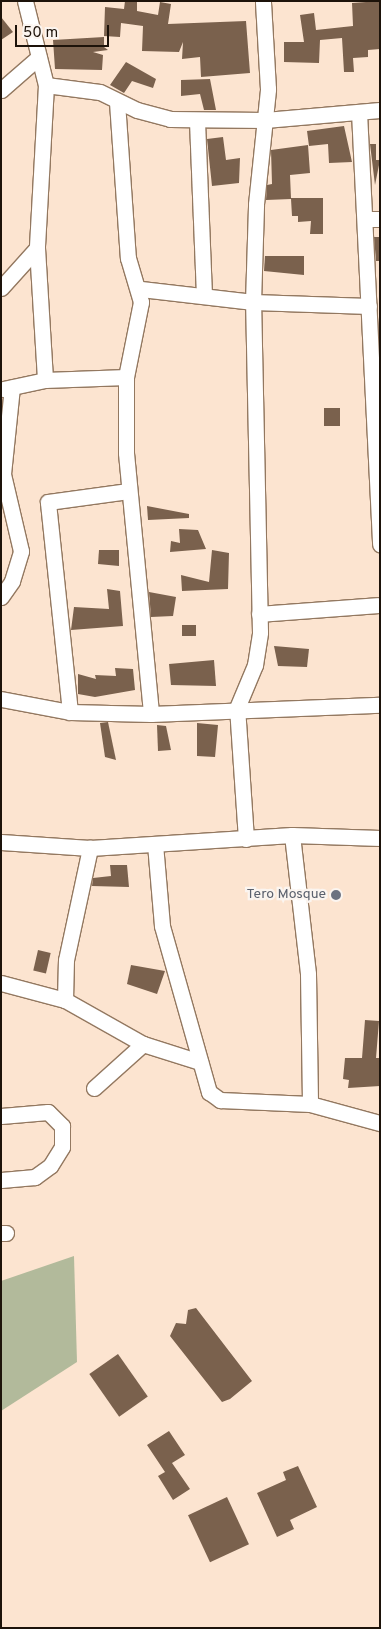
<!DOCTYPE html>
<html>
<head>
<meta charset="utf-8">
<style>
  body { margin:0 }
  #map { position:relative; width:381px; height:1629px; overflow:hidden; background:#fce4d0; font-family:Overpass,sans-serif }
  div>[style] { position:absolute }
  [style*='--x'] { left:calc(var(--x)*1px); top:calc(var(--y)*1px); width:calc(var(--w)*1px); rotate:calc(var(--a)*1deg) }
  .green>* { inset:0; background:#b2ba9b }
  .building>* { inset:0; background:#7a614d; transform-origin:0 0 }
  .roads { filter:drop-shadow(1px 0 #937860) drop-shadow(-1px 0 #937860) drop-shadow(0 1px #937860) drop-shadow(0 -1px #937860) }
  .minor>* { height:15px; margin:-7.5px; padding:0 7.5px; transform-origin:7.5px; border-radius:7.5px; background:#fff }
  .dots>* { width:14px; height:14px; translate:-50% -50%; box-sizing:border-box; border:2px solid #fbf5f0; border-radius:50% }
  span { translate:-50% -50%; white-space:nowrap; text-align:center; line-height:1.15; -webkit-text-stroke:4.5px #fbf5f0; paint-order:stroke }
  .worship-label { font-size:14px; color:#5b616d }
  .right { translate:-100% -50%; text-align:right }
  .frame { position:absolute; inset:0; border:2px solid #1d130a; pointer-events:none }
  .scale { position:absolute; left:15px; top:25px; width:94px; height:22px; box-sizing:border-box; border:2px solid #1d130a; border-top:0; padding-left:6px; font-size:15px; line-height:18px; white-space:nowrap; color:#1d130a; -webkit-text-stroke:4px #fbf5f0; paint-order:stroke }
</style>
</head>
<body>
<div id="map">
  <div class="green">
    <i style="clip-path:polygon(74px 1256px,77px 1362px,1px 1411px,1px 1281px)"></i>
  </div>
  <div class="building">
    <i style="clip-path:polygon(125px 1px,137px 1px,137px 11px,158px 15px,160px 2px,171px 4px,168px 24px,246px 21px,250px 73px,201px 77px,200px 57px,182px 59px,183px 42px,179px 52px,142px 51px,143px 26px,121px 23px,120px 37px,104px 36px,105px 7px,124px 9px)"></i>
    <i style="clip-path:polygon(380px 1px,380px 49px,368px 50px,368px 57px,353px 58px,354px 72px,344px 72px,342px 38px,320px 40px,319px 63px,284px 62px,284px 42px,304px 42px,300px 15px,314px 13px,316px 30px,353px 26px,352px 3px)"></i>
    <i style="clip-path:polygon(1px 17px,13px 32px,1px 40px)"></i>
    <i style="clip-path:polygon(104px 37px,104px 47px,108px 50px,93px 52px,103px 55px,102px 70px,55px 69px,53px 40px)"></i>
    <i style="clip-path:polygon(126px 62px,156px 79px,153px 88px,132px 81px,124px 93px,110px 85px)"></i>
    <i style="clip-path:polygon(210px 79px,216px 110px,204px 110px,200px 94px,181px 96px,181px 80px)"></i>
    <i style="clip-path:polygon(344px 126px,352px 162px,329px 163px,328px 144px,309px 146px,307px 131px)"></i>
    <i style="clip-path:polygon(223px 137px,226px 160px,240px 158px,239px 183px,212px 186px,207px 139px)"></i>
    <i style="clip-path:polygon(370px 144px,376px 144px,376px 160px,380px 160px,375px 185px)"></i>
    <i style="clip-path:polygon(308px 145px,310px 173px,290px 175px,291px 198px,323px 198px,323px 234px,310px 234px,311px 221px,298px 222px,298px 216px,292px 216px,291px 199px,266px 200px,267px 185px,272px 184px,271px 150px)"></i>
    <i style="clip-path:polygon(374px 237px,380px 237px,380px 261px,376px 261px)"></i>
    <i style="clip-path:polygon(265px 256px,304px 256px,304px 275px,264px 271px)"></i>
    <i style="left:324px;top:408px;width:16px;height:18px"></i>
    <i style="clip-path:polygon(147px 506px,189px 514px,189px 518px,148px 520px)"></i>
    <i style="clip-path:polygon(179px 529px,198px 530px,206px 549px,170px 552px,171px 541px,180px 543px)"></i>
    <i style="clip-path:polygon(99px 550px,119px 550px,119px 566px,98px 564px)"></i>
    <i style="clip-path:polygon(212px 550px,229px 553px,228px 589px,182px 591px,181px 575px,209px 582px)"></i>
    <i style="clip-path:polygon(107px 589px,120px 591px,123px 626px,71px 630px,74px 607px,109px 609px)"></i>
    <i style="clip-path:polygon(149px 592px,176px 597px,173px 616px,151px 617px)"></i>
    <i style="left:182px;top:625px;width:14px;height:11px"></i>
    <i style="clip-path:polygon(274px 646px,309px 649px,307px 667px,278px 666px)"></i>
    <i style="clip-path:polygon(214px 660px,216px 686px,171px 685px,169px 664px)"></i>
    <i style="clip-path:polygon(115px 668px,133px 669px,135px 690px,95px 697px,78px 694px,78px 674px,96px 679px,95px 675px,116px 676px)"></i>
    <i style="clip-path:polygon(108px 722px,116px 760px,105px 757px,100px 723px)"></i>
    <i style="clip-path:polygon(197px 723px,218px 725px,215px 757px,197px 756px)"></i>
    <i style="clip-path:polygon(157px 725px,166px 726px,171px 750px,158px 751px)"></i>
    <i style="clip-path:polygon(110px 865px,127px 865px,129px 887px,92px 886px,93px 878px,111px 876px)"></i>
    <i style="left:38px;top:950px;width:13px;height:21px;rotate:13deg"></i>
    <i style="clip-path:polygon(131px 965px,165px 971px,157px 994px,127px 984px)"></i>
    <i style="clip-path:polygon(365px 1020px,379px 1021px,376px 1058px,380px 1058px,380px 1086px,348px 1088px,349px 1080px,343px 1079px,345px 1058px,362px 1058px)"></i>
    <i style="clip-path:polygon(196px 1308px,252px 1381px,230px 1399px,222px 1402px,170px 1336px,176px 1323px,186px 1324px,188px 1310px)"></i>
    <i style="left:118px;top:1354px;width:52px;height:35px;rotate:55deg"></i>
    <i style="clip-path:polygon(169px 1431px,185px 1455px,172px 1463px,190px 1489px,173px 1500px,158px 1476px,165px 1472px,147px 1445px)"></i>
    <i style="clip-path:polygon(298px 1466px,317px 1507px,290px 1520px,294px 1529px,277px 1537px,257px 1493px,286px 1480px,283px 1472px)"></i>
    <i style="left:227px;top:1497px;width:52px;height:43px;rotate:65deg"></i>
  </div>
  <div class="roads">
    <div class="minor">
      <i style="--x:25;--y:1;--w:87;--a:76"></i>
      <i style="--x:46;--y:85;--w:163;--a:93.2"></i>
      <i style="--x:37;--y:248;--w:132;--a:86.5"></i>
      <i style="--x:46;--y:85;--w:54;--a:7.4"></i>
      <i style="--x:100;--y:92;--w:41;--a:25.9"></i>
      <i style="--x:137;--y:110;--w:34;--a:15"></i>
      <i style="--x:170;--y:119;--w:95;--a:0.6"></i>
      <i style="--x:265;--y:120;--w:115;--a:-5"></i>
      <i style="--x:1;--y:90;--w:50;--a:-41"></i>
      <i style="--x:117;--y:102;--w:156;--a:86"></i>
      <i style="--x:128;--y:258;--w:46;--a:73.5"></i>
      <i style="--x:141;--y:302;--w:76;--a:101.3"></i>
      <i style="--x:126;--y:377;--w:76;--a:90"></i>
      <i style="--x:126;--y:453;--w:262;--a:84.5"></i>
      <i style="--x:359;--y:112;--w:433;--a:87.2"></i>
      <i style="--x:197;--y:121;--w:173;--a:87.7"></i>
      <i style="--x:365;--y:219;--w:15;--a:0"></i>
      <i style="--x:1;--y:288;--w:54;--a:-48"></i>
      <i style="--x:141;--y:289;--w:113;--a:6.6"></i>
      <i style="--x:253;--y:302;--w:116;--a:2"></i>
      <i style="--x:3;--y:389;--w:43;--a:-12.1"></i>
      <i style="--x:45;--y:380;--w:81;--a:-2.1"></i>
      <i style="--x:1;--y:597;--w:19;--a:-55"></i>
      <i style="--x:12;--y:581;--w:31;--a:-73"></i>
      <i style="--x:21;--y:551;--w:79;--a:-103.2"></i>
      <i style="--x:3;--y:474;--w:87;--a:-84.1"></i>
      <i style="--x:259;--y:614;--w:119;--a:-4.3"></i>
      <i style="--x:1;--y:699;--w:70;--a:10.7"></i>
      <i style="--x:70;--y:712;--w:81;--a:1.4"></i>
      <i style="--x:151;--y:714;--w:229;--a:-2.3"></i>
      <i style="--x:70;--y:712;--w:211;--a:-96"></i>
      <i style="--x:48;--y:502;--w:81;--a:-7.8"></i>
      <i style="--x:292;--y:835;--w:140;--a:83.4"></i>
      <i style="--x:308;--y:974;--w:130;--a:89.1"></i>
      <i style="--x:246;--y:839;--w:131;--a:-93.9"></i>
      <i style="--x:237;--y:708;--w:47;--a:-67.3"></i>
      <i style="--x:255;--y:665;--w:33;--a:-81"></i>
      <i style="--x:260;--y:632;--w:330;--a:-91.2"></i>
      <i style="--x:253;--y:302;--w:98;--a:-88.2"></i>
      <i style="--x:256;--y:204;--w:116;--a:-84"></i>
      <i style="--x:268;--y:89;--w:88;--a:-93.3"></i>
      <i style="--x:1;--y:842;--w:89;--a:3.9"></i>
      <i style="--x:90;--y:848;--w:202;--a:-3.7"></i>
      <i style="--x:292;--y:835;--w:88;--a:2"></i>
      <i style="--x:155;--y:844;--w:82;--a:85.1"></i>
      <i style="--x:162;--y:926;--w:173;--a:74.2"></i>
      <i style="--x:209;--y:1092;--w:14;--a:36"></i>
      <i style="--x:220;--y:1100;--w:90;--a:2.5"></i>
      <i style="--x:310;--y:1104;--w:73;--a:15.2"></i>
      <i style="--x:1;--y:983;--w:66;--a:14.9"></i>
      <i style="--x:65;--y:1000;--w:90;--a:29.4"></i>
      <i style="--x:143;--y:1044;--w:60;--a:17.5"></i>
      <i style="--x:65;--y:1000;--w:40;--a:-88.6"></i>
      <i style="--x:66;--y:960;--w:115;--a:-77.9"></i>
      <i style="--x:94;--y:1088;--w:66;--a:-41.9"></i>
      <i style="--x:1;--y:1116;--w:47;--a:-4.9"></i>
      <i style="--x:48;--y:1112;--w:20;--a:45"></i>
      <i style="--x:62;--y:1126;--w:21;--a:90"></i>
      <i style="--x:62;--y:1147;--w:22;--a:122"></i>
      <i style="--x:50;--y:1166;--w:19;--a:144"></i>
      <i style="--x:35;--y:1177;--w:34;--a:175"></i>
      <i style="--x:1;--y:1233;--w:5;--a:0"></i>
    </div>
  </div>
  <div class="dots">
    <i style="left:336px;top:895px;background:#6b7280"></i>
  </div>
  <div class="worship-label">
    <span class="right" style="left:326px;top:895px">Tero Mosque</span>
  </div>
  <div class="frame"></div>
  <div class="scale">50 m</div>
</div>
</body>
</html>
